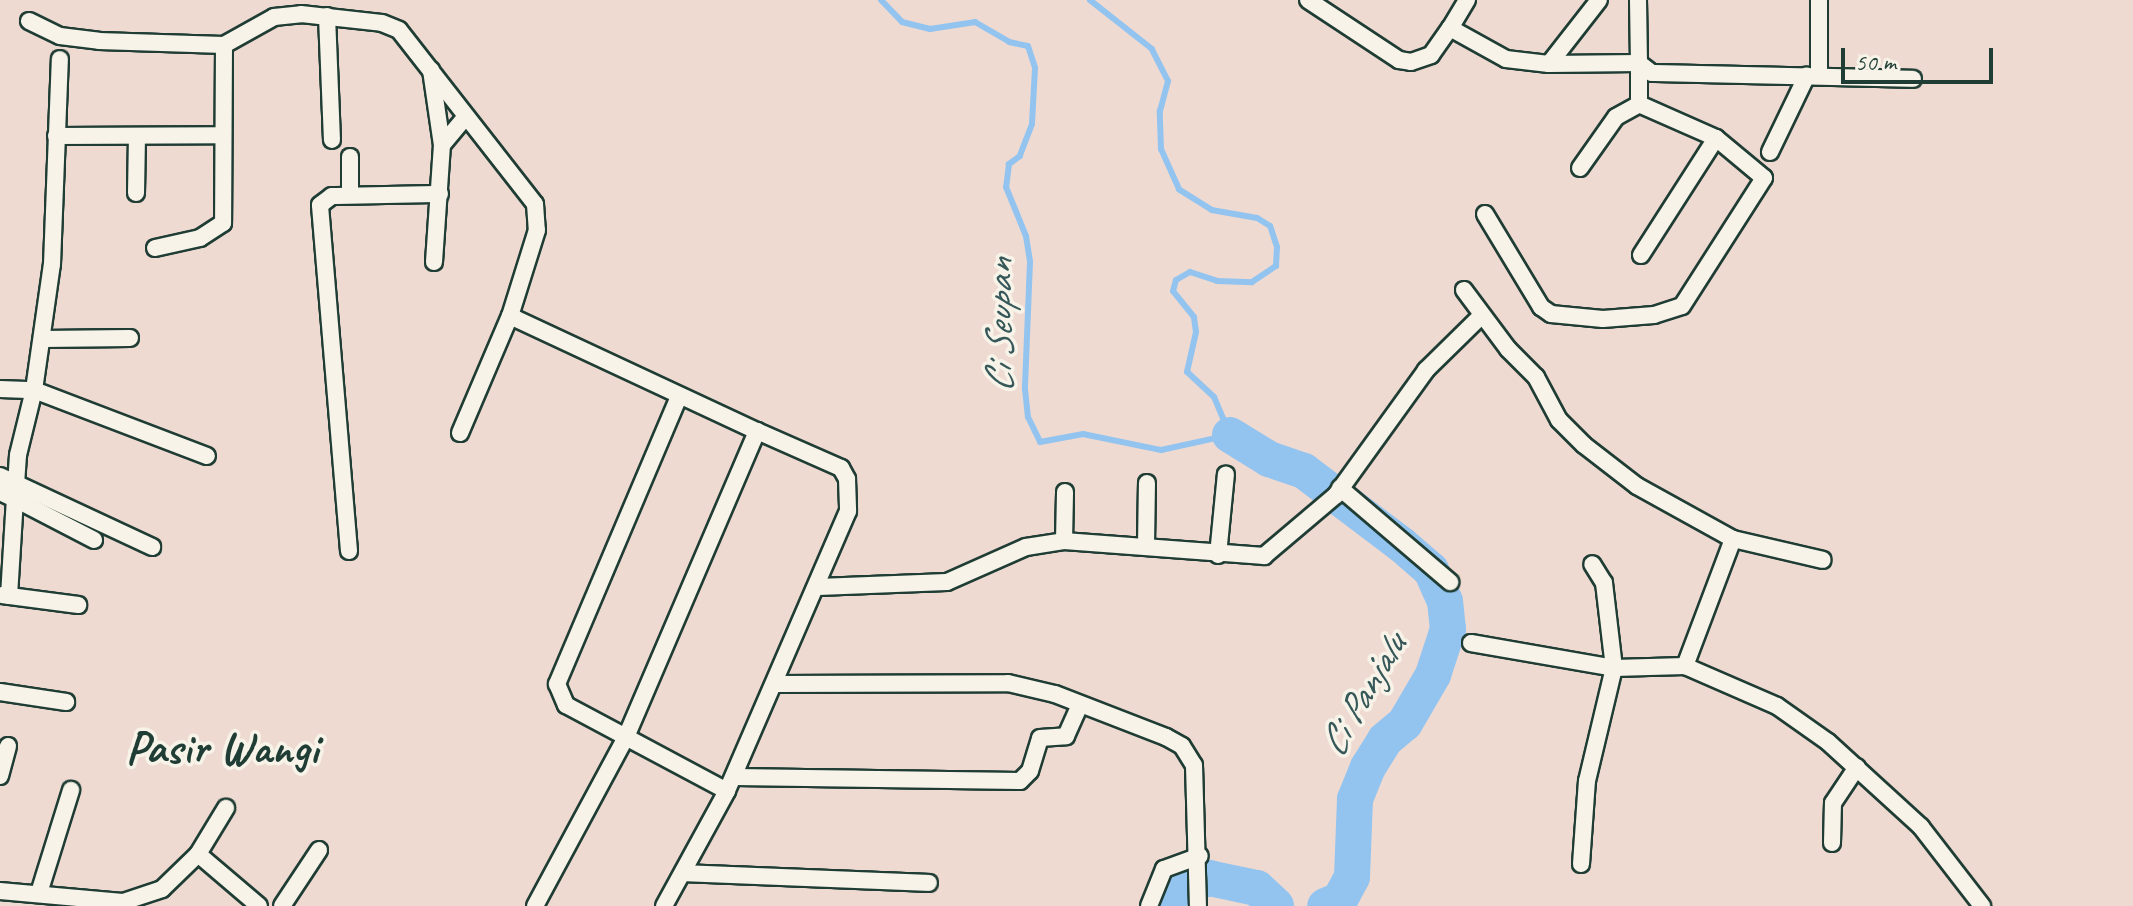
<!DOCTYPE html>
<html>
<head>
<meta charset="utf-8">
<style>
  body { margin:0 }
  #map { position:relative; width:2133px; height:906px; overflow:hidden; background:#efdad2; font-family:Caveat,sans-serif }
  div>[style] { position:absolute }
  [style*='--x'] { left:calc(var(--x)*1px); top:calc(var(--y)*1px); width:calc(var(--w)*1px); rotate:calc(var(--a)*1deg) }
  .stream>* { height:6px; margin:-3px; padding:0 3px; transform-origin:3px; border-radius:3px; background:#93c4ef }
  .river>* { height:36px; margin:-18px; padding:0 18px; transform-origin:18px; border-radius:18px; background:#93c4ef }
  .roads { filter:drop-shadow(2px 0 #1f3d34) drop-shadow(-2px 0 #1f3d34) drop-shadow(0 2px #1f3d34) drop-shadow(0 -2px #1f3d34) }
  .minor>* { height:16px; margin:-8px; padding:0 8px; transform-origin:8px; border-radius:8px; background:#f7f3e8 }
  span { translate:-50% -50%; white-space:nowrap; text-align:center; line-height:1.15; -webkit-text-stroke:7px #f7f3e8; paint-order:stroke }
  .water-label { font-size:40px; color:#365859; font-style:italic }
  .district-label { font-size:46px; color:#1f3d34; font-weight:700 }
  .scale { position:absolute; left:1841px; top:48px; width:152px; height:36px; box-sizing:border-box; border:4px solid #1f3d34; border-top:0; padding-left:10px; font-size:24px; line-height:28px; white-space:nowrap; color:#1f3d34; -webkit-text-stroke:6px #f7f3e8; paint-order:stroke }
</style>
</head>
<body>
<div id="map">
  <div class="stream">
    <i style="--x:881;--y:0;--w:30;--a:46"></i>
    <i style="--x:902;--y:22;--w:29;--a:14"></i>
    <i style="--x:930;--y:29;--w:46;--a:-8.8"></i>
    <i style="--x:975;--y:22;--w:39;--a:30"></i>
    <i style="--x:1009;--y:42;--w:19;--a:12"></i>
    <i style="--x:1028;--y:46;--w:23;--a:72"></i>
    <i style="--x:1035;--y:68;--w:56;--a:93.1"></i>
    <i style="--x:1032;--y:124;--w:34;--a:111"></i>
    <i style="--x:1020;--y:156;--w:14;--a:144"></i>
    <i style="--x:1009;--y:164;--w:23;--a:97"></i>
    <i style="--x:1006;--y:187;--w:53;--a:67.8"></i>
    <i style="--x:1026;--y:236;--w:26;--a:81"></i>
    <i style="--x:1030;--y:262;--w:127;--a:92.3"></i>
    <i style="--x:1025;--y:389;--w:28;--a:84"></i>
    <i style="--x:1028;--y:417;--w:28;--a:64"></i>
    <i style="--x:1040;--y:442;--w:44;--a:-10.5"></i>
    <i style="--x:1083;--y:434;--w:80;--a:11.6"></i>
    <i style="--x:1161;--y:450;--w:71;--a:-12.3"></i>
    <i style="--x:1230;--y:435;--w:41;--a:-112.8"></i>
    <i style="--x:1214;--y:397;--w:37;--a:-137"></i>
    <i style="--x:1187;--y:372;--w:41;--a:-77.3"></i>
    <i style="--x:1196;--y:332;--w:15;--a:-98"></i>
    <i style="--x:1194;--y:317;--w:33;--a:-129"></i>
    <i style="--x:1173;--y:291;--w:11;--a:-75"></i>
    <i style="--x:1176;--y:280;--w:16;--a:-30"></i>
    <i style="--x:1190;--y:272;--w:28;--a:18"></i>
    <i style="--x:1217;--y:281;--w:35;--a:2"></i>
    <i style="--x:1252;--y:282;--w:29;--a:-34"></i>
    <i style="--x:1276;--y:266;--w:19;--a:-87"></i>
    <i style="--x:1277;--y:247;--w:22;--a:-108"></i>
    <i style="--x:1270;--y:226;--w:15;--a:-148"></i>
    <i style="--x:1257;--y:218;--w:46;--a:-169.9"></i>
    <i style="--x:1212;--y:210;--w:39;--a:-148"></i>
    <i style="--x:1179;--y:189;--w:44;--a:-114.2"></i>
    <i style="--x:1161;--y:149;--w:38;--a:-92"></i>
    <i style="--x:1160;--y:111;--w:31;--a:-75"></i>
    <i style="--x:1168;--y:81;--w:36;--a:-117"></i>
    <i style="--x:1152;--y:49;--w:79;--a:-141.7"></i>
  </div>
  <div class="river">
    <i style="--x:1230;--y:435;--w:46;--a:31.6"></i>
    <i style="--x:1269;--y:459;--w:37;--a:19"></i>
    <i style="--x:1304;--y:471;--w:123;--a:37.1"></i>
    <i style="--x:1402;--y:545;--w:38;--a:41"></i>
    <i style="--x:1431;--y:570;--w:34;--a:66"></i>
    <i style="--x:1445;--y:601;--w:28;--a:84"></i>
    <i style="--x:1448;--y:629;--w:48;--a:108.1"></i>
    <i style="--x:1433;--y:675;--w:56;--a:120.3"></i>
    <i style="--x:1405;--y:723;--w:26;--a:140"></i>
    <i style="--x:1385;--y:740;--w:32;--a:122"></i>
    <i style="--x:1368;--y:767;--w:35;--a:112"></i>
    <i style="--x:1355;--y:799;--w:78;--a:92.2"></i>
    <i style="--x:1352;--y:877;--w:26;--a:118"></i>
    <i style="--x:1340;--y:900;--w:16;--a:158"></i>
    <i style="--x:1167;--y:906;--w:15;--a:-70"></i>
    <i style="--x:1172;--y:892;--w:40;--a:-21"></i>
    <i style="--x:1209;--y:878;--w:49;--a:11.8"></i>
    <i style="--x:1257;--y:888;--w:26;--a:43"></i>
  </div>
  <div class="roads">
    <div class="minor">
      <i style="--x:1308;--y:0;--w:109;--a:33.4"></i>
      <i style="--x:1399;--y:60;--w:12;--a:9"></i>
      <i style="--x:1411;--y:62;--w:21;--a:-19"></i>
      <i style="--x:1431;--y:55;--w:33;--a:-55"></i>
      <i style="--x:1467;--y:0;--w:33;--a:121"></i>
      <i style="--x:1450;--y:28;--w:64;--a:29"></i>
      <i style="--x:1506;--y:59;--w:43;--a:6.6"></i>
      <i style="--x:1549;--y:64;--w:81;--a:-52"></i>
      <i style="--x:1638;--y:0;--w:63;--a:89.1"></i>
      <i style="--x:1639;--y:63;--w:16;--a:38"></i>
      <i style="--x:1652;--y:73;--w:261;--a:1.3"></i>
      <i style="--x:1819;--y:0;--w:76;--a:90"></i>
      <i style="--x:327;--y:16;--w:124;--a:87.7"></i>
      <i style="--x:29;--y:21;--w:34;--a:26"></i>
      <i style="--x:60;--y:36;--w:39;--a:7"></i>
      <i style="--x:99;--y:41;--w:125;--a:1.8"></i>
      <i style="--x:224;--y:45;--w:178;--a:90.3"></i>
      <i style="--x:223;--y:223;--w:27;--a:147"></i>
      <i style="--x:200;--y:238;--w:46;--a:167.5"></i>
      <i style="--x:224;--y:45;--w:57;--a:-29.2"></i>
      <i style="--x:274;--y:17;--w:27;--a:-6"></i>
      <i style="--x:301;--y:14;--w:81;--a:6.3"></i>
      <i style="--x:382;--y:23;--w:18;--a:22"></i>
      <i style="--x:399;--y:30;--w:221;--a:52"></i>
      <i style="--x:535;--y:204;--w:26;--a:86"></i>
      <i style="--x:537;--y:230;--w:90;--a:107.4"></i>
      <i style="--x:510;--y:316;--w:272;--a:25"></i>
      <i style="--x:431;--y:70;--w:76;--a:81.7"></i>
      <i style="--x:56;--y:136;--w:166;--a:-0.3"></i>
      <i style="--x:1770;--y:152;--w:85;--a:-64.3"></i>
      <i style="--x:350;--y:157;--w:37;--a:90"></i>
      <i style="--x:1580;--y:168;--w:62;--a:-54.8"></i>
      <i style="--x:1616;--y:117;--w:26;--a:-29"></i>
      <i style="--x:136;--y:193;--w:57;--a:-89"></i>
      <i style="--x:1485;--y:214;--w:109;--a:58.9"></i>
      <i style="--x:1541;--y:307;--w:12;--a:35"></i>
      <i style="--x:1551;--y:314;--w:52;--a:5.5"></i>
      <i style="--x:1603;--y:319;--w:51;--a:-4.5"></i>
      <i style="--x:1654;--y:315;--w:29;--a:-18"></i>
      <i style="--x:1682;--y:306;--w:152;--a:-57.4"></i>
      <i style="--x:1764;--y:178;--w:62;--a:-140.2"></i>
      <i style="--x:1716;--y:138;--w:84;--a:-156.2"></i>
      <i style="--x:1639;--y:104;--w:41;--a:-90"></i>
      <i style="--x:1639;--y:63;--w:90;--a:179.4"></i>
      <i style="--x:1641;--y:255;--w:139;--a:-57.3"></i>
      <i style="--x:434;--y:262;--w:117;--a:-86.1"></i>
      <i style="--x:442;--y:145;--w:35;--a:-50"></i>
      <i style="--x:1464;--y:290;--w:74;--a:53.3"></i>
      <i style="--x:1508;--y:349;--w:40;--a:45"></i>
      <i style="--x:1536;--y:377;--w:49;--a:61.9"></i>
      <i style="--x:1559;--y:420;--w:35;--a:45"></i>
      <i style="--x:1584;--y:445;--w:67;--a:37.7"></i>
      <i style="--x:1637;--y:486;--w:110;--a:28.9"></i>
      <i style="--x:1733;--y:539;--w:136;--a:110.7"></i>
      <i style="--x:43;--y:339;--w:87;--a:-0.7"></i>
      <i style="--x:0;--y:389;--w:34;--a:2"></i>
      <i style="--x:34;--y:390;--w:127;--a:-81.9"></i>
      <i style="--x:52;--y:264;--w:205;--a:-87.8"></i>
      <i style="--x:460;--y:433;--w:127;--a:-66.9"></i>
      <i style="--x:0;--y:476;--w:168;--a:25"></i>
      <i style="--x:1340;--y:488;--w:145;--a:40.5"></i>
      <i style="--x:0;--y:492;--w:17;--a:25"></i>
      <i style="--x:15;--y:499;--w:44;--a:-86.1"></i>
      <i style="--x:18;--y:455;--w:67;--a:-76.2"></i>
      <i style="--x:34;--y:390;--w:185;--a:20.9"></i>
      <i style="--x:1733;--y:539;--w:92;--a:13.1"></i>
      <i style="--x:1064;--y:541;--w:49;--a:-88.8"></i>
      <i style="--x:1146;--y:545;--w:62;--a:-89.1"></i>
      <i style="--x:349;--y:551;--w:347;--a:-94.8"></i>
      <i style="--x:320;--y:205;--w:15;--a:-37"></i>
      <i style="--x:332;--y:196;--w:108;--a:-1.1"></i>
      <i style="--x:1218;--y:555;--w:81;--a:-84.4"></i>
      <i style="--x:818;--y:587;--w:129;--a:-2.2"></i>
      <i style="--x:947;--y:582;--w:86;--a:-23.9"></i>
      <i style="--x:1026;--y:547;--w:38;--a:-9"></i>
      <i style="--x:1064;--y:541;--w:201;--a:4.3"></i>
      <i style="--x:1264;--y:556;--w:94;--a:-40.3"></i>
      <i style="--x:1336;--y:495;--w:154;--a:-54.2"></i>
      <i style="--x:1426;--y:370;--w:77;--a:-44.5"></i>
      <i style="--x:2;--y:595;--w:77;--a:7.5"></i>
      <i style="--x:9;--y:596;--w:97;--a:-86.5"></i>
      <i style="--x:15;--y:499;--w:89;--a:27.4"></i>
      <i style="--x:1471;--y:643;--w:145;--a:9.9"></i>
      <i style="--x:1614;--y:668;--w:71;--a:-1.6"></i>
      <i style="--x:1685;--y:666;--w:100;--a:23.5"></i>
      <i style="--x:1777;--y:706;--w:62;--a:35.2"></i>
      <i style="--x:1828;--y:742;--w:126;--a:42.4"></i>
      <i style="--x:1921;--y:827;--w:100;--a:52.3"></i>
      <i style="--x:776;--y:684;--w:232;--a:-0.2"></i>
      <i style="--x:1008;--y:683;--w:48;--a:13.2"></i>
      <i style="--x:1055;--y:694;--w:119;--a:21.2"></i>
      <i style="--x:1166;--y:737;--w:18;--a:29"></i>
      <i style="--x:1182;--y:746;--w:22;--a:58"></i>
      <i style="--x:1194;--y:765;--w:141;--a:88.4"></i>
      <i style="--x:0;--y:692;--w:67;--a:8.6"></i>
      <i style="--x:0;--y:776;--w:31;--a:-75"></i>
      <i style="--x:735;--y:777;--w:285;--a:0.8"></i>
      <i style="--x:1020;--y:781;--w:14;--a:-45"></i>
      <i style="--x:1030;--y:771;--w:34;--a:-73"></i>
      <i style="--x:1040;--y:738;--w:26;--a:-4"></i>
      <i style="--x:1066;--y:736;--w:34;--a:-66"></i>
      <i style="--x:1832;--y:843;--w:40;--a:-88.6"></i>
      <i style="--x:1833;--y:803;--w:43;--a:-56.3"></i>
      <i style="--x:198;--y:854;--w:54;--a:-58.7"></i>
      <i style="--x:1581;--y:864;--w:83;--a:-85.9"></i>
      <i style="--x:1587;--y:781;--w:116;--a:-76.6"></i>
      <i style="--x:1614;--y:668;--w:86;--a:-96.7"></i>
      <i style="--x:1604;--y:583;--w:22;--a:-122"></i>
      <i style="--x:683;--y:873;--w:246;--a:2.3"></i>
      <i style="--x:0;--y:891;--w:123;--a:5.1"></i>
      <i style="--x:123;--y:902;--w:41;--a:-18.4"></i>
      <i style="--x:162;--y:889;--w:50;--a:-44.2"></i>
      <i style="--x:198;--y:854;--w:80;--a:40.4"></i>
      <i style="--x:39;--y:893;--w:108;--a:-72.7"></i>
      <i style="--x:282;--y:906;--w:67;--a:-56.5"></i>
      <i style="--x:535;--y:906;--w:192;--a:-61.7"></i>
      <i style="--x:626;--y:737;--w:68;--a:-151.9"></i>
      <i style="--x:566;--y:705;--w:23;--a:-113"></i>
      <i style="--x:557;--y:684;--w:312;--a:-67"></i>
      <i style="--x:664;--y:906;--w:131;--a:-61.3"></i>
      <i style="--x:727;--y:791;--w:115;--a:-151.9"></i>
      <i style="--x:626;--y:737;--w:333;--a:-66.8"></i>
      <i style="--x:757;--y:431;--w:92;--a:23.8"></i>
      <i style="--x:841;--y:468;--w:13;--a:61"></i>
      <i style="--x:847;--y:479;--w:32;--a:88"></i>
      <i style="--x:848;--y:511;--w:305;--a:113.4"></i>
      <i style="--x:1149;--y:906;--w:40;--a:-68"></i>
      <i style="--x:1164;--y:869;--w:38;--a:-20"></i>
    </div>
  </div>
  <div class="water-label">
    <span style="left:999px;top:326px;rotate:-90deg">Ci Seupan</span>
    <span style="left:1362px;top:695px;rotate:-60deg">Ci Panjalu</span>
  </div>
  <div class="district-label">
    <span style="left:222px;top:748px">Pasir Wangi</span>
  </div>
  <div class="scale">50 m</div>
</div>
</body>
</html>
